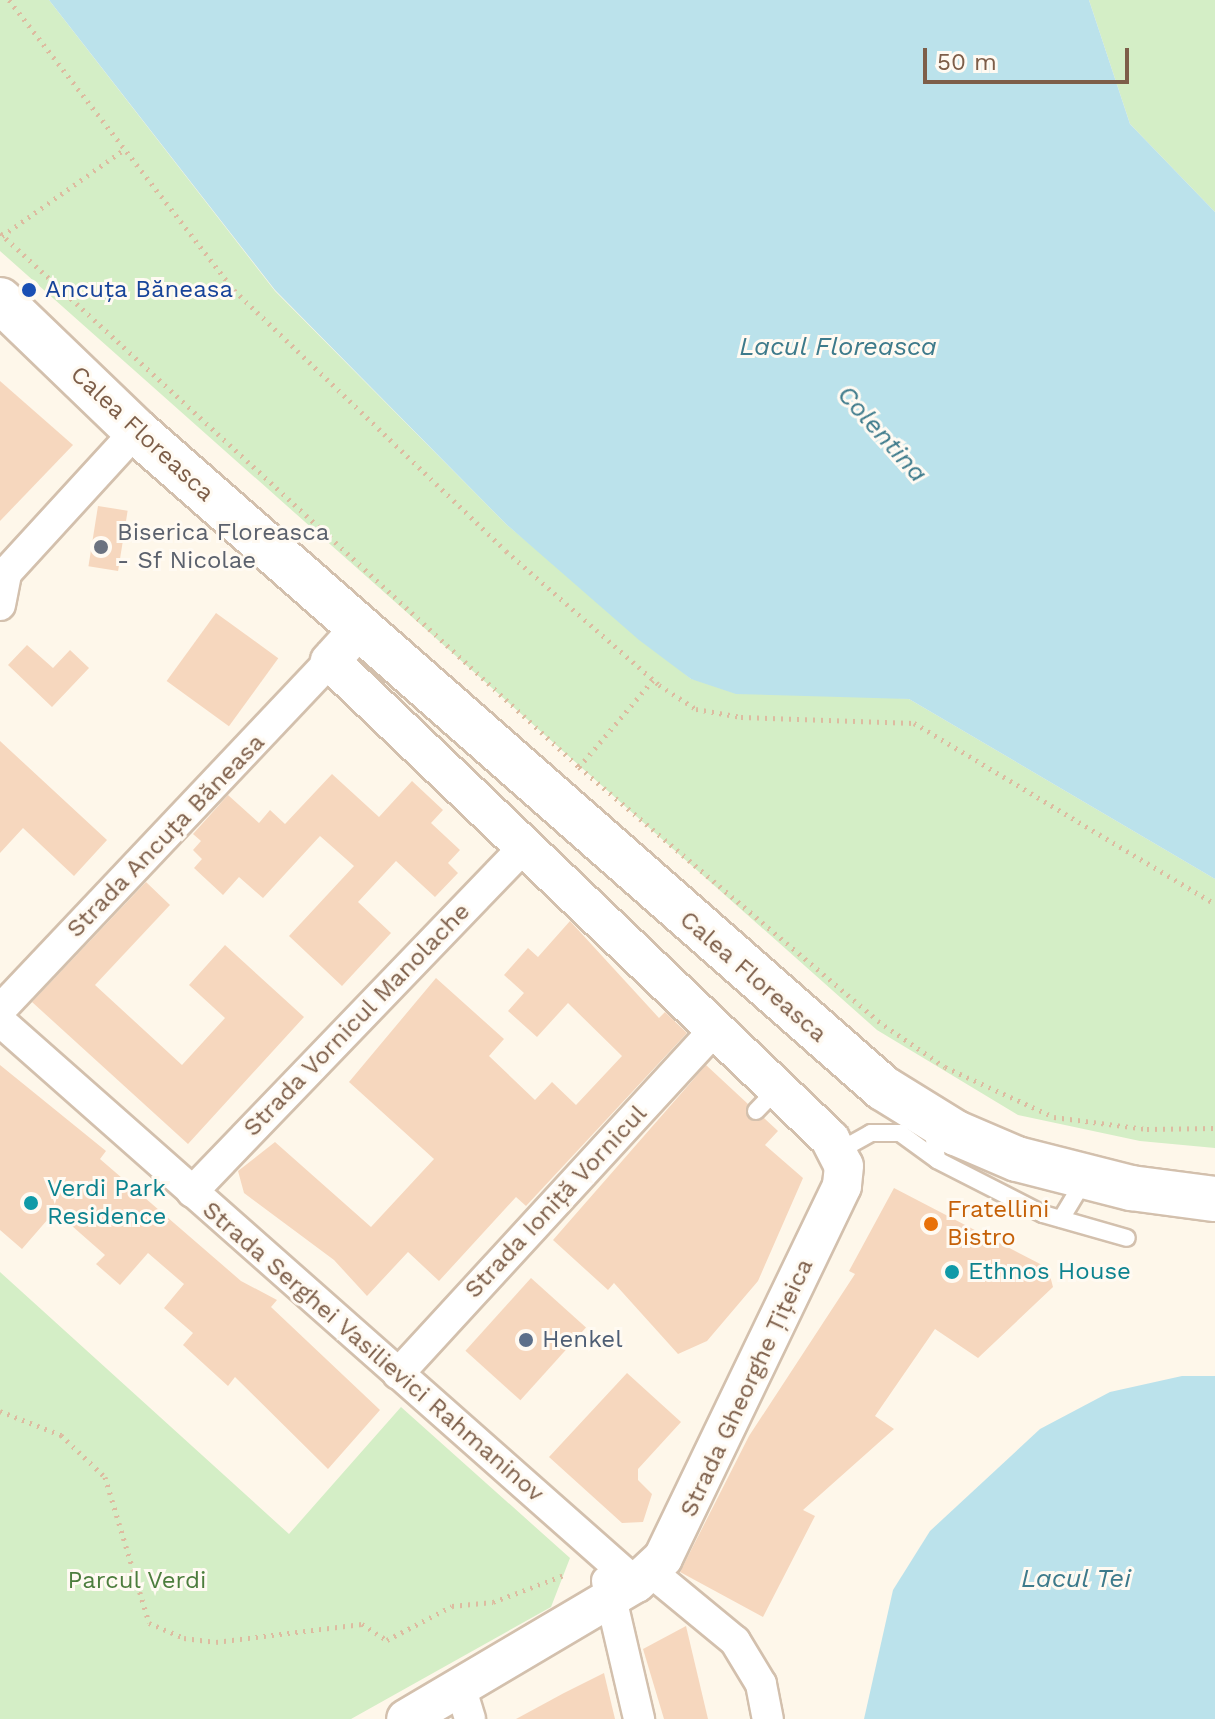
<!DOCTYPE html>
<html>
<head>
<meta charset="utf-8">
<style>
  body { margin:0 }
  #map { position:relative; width:1215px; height:1719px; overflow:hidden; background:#fef7ea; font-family:"Work Sans",sans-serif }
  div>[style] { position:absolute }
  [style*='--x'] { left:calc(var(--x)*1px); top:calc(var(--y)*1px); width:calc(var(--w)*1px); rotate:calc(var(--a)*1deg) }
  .green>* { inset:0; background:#d4eec6 }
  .water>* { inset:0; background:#bbe2eb }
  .building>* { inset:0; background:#f6d7be; transform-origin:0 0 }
  .path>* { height:5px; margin-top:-2.5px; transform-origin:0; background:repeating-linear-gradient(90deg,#ddbba0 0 2px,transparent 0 8px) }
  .roads { filter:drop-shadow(2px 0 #d3c0ad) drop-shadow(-2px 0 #d3c0ad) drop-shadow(0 2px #d3c0ad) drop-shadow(0 -2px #d3c0ad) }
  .service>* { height:16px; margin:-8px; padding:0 8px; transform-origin:8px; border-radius:8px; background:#fff }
  .minor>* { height:30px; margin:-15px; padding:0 15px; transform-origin:15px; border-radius:15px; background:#fff }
  .tertiary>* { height:38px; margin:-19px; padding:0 19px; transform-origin:19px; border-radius:19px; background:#fff }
  .secondary>* { height:44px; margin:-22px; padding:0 22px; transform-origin:22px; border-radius:22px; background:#fff }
  .dots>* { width:22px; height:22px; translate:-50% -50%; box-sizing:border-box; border:4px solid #fffaf2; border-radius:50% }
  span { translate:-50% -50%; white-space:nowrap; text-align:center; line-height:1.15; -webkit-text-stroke:6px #fffaf2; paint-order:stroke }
  .transit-label { font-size:24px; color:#164399 }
  .left { translate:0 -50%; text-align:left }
  .street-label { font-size:24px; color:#7d5e49 }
  .worship-label { font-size:24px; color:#5b616d }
  .culture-label { font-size:24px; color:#0d838f }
  .food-label { font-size:24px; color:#c56008 }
  .service-label { font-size:24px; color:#4e5e75 }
  .park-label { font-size:24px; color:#4c7d3d }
  .water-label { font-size:26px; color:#3d7a8b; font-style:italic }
  .scale { position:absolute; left:923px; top:48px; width:206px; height:36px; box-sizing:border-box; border:4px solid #7d5e49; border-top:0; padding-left:10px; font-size:24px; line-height:28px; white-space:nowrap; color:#7d5e49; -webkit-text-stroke:6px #fffaf2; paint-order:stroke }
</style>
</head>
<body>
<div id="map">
  <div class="green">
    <i style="clip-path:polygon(0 0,49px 0,275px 291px,507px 525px,691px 679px,909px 699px,1215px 879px,1215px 1148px,1140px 1141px,1018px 1115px,877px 1030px,0 251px)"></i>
    <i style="clip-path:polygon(1089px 0,1215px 0,1215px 212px,1130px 124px)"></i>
    <i style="clip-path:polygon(0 1272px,289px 1534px,401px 1407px,570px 1558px,551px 1607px,351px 1719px,0 1719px)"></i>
  </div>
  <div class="water">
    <i style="clip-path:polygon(49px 0,1089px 0,1130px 124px,1215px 212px,1215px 879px,909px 699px,736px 694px,691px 679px,639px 640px,507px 525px,275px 290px)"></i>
    <i style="clip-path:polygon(1182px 1376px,1215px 1376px,1215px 1719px,864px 1719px,893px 1590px,930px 1531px,1040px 1429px,1110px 1392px)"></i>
  </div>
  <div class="building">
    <i style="clip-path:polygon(0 381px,73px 445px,0 521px)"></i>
    <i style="left:98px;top:506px;width:30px;height:61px;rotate:9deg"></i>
    <i style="left:216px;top:613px;width:77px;height:84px;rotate:36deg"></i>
    <i style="clip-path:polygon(27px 645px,53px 668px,70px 650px,89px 668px,52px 707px,8px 665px)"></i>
    <i style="clip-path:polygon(0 741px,107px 840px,74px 876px,23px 828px,0 853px)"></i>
    <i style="clip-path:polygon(332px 774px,379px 817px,412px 781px,443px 810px,431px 823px,460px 850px,448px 863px,458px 873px,435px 897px,396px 861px,358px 902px,391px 933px,342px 986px,289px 936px,354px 866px,320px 836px,263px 898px,239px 877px,223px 895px,194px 868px,202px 859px,193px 850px,201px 841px,193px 834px,228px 795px,259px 823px,270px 810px,285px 824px)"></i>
    <i style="clip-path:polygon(146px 882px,170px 905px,95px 985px,182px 1065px,225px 1018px,189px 985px,225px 945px,304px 1017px,188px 1144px,32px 1002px)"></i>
    <i style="clip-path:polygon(570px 921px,659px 1018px,665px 1012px,687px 1033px,526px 1206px,516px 1197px,439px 1281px,408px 1252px,367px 1296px,334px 1260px,244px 1193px,238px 1171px,275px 1142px,371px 1227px,434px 1159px,349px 1082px,436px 978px,504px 1039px,489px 1056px,535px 1100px,552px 1082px,576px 1105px,622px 1056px,568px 1003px,537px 1037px,508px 1011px,524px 993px,504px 975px,528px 948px,538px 957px)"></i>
    <i style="clip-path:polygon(0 1065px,106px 1151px,100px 1159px,241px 1281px,277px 1300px,271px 1307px,380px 1410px,328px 1469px,235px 1377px,228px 1386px,183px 1345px,193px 1333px,164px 1308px,184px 1284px,148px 1253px,120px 1285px,96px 1264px,105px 1255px,55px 1211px,22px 1249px,0 1230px)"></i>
    <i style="clip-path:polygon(706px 1065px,748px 1104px,749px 1119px,764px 1118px,778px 1131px,765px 1145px,803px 1178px,758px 1281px,707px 1341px,678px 1354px,614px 1283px,608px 1290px,553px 1240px)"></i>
    <i style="clip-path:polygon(894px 1188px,1048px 1268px,1053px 1287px,978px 1358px,935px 1329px,875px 1416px,894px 1429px,803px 1510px,815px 1516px,763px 1617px,680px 1572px,749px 1436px,855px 1274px,849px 1271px)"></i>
    <i style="left:531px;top:1278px;width:74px;height:98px;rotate:42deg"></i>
    <i style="clip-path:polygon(627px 1373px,681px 1422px,638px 1469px,638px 1480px,652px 1494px,643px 1522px,622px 1523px,549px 1457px)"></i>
    <i style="clip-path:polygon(686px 1626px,708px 1719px,664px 1719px,643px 1649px)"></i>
    <i style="clip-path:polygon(604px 1673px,615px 1719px,516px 1719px,564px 1693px)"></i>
  </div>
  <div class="path">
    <i style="--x:9;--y:0;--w:367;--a:52.2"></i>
    <i style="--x:234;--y:290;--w:377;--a:43.8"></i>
    <i style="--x:506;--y:551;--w:203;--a:41.2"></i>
    <i style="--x:659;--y:685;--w:44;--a:33"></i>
    <i style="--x:696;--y:709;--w:46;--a:10.1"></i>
    <i style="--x:741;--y:717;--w:173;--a:2"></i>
    <i style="--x:914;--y:723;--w:351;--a:31"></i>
    <i style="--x:0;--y:233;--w:788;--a:42.68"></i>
    <i style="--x:579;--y:767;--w:392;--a:40.3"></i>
    <i style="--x:878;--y:1021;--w:81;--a:34.5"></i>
    <i style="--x:945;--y:1067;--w:120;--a:24.6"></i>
    <i style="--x:1054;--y:1117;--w:94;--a:7.4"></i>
    <i style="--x:1147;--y:1129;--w:68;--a:-0.8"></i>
    <i style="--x:2;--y:236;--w:147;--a:-35.3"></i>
    <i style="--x:579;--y:767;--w:114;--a:-49.6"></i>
    <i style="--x:0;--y:1411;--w:66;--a:21.5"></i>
    <i style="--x:61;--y:1435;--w:61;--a:43.7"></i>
    <i style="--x:105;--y:1477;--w:152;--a:73.2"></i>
    <i style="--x:149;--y:1623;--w:38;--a:23"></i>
    <i style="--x:184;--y:1638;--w:32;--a:7"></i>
    <i style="--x:216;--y:1642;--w:147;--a:-7"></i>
    <i style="--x:362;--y:1624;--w:30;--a:33"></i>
    <i style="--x:387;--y:1640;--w:73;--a:-27.6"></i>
    <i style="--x:452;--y:1606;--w:41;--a:-5.6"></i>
    <i style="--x:493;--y:1602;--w:76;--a:-20.8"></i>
  </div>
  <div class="roads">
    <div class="service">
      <i style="--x:756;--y:1111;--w:29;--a:-46"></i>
      <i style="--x:932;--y:1127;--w:33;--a:81"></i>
      <i style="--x:937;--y:1160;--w:119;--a:27"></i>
      <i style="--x:1043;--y:1214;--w:87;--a:15.9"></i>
      <i style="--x:837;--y:1152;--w:39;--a:-29"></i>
      <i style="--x:871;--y:1133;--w:29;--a:0"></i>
      <i style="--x:900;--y:1133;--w:46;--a:36.1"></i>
      <i style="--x:1061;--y:1219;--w:47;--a:-59"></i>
    </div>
    <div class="minor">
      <i style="--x:0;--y:605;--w:33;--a:-79"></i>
      <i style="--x:6;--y:573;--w:193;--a:-47.5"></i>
      <i style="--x:0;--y:1010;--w:480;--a:-46.6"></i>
      <i style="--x:0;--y:1021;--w:849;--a:41.47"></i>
      <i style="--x:192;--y:1192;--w:477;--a:-46.1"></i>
      <i style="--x:398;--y:1374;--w:467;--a:-47.4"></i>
      <i style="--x:650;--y:1571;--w:110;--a:39.5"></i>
      <i style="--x:735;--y:1641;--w:50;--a:58.8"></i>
      <i style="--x:761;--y:1684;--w:36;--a:79"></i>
      <i style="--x:607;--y:1581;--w:142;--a:76.9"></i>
      <i style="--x:460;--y:1686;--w:34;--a:73"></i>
    </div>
    <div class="tertiary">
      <i style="--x:359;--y:629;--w:43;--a:132.2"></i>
      <i style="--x:330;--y:661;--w:692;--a:43.71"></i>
      <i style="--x:830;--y:1139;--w:30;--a:63"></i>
      <i style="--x:844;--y:1166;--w:20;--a:96"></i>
      <i style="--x:842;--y:1186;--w:413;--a:115.7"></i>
      <i style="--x:663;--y:1558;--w:37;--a:137"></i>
      <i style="--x:636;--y:1583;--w:267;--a:149.4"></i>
    </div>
    <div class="secondary">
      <i style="--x:0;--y:300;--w:189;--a:43.9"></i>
      <i style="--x:136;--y:431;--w:995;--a:41.33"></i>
      <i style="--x:883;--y:1088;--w:86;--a:31.7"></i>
      <i style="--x:956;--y:1133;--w:66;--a:23.1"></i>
      <i style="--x:1017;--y:1159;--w:118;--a:14.3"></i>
      <i style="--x:1131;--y:1188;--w:85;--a:7.5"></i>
    </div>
  </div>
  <div class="dots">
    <i style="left:29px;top:290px;background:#1a4fb4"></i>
    <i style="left:101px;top:547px;background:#6b7280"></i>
    <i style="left:31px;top:1203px;background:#0f9aa8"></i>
    <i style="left:931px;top:1224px;background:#e8710a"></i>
    <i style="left:952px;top:1272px;background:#0f9aa8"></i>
    <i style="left:526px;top:1340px;background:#5c6f8a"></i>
  </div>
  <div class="transit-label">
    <span class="left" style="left:45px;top:290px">Ancuța Băneasa</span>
  </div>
  <div class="street-label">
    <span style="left:142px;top:434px;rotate:43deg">Calea Floreasca</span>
    <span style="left:166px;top:836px;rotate:-46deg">Strada Ancuța Băneasa</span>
    <span style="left:753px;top:977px;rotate:41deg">Calea Floreasca</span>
    <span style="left:357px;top:1020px;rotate:-46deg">Strada Vornicul Manolache</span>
    <span style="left:556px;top:1202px;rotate:-47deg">Strada Ioniță Vornicul</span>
    <span style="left:373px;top:1352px;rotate:41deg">Strada Serghei Vasilievici Rahmaninov</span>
    <span style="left:747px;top:1388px;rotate:-65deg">Strada Gheorghe Țițeica</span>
  </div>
  <div class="worship-label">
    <span class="left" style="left:117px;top:547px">Biserica Floreasca<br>- Sf Nicolae</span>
  </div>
  <div class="culture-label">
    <span class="left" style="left:47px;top:1203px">Verdi Park<br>Residence</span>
    <span class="left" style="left:968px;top:1272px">Ethnos House</span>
  </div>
  <div class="food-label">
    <span class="left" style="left:947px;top:1224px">Fratellini<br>Bistro</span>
  </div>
  <div class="service-label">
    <span class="left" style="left:542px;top:1340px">Henkel</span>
  </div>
  <div class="park-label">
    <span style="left:137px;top:1581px">Parcul Verdi</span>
  </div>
  <div class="water-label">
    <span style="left:838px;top:347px">Lacul Floreasca</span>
    <span style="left:882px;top:434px;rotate:48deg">Colentina</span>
    <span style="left:1076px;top:1579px">Lacul Tei</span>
  </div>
  <div class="scale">50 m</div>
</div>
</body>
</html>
